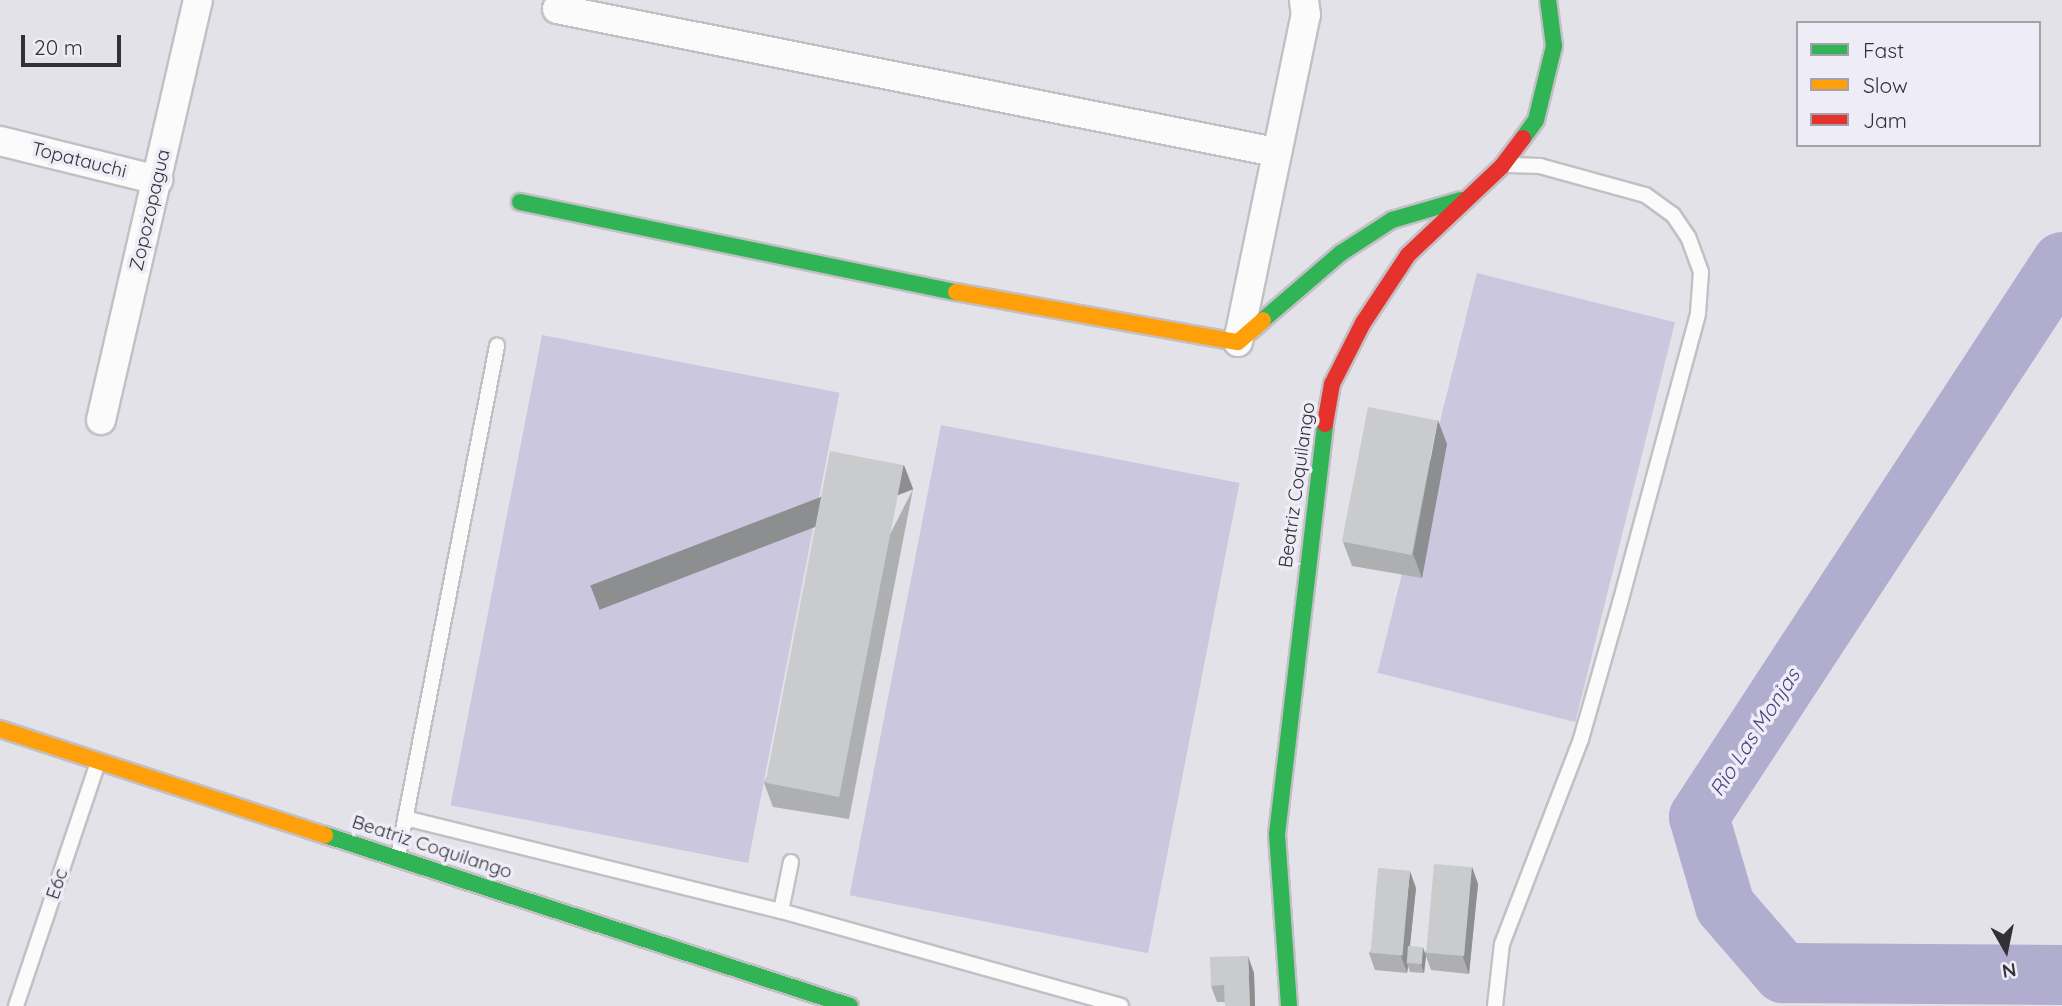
<!DOCTYPE html>
<html>
<head>
<meta charset="utf-8">
<style>
  body { margin:0 }
  #map { position:relative; width:2062px; height:1006px; overflow:hidden; background:#e3e2e8; font-family:Quicksand,sans-serif }
  div>[style] { position:absolute }
  [style*='--x'] { left:calc(var(--x)*1px); top:calc(var(--y)*1px); width:calc(var(--w)*1px); rotate:calc(var(--a)*1deg) }
  .green>* { inset:0; background:#cac7de; transform-origin:0 0 }
  .river>* { height:60px; margin:-30px; padding:0 30px; transform-origin:30px; border-radius:30px; background:#b1adcf }
  .roads { filter:drop-shadow(2px 0 #c2c0c5) drop-shadow(-2px 0 #c2c0c5) drop-shadow(0 2px #c2c0c5) drop-shadow(0 -2px #c2c0c5) }
  .lane>* { height:14px; margin:-7px; padding:0 7px; transform-origin:7px; border-radius:7px; background:#fbfbfc }
  .street>* { height:28px; margin:-14px; padding:0 14px; transform-origin:14px; border-radius:14px; background:#fbfbfc }
  .fast>* { height:16px; margin:-8px; padding:0 8px; transform-origin:8px; border-radius:8px; background:#30b455 }
  .slow>* { height:16px; margin:-8px; padding:0 8px; transform-origin:8px; border-radius:8px; background:#ff9f0a }
  .jam>* { height:16px; margin:-8px; padding:0 8px; transform-origin:8px; border-radius:8px; background:#e5322d }
  .wall>* { inset:0; background:#aeafb0 }
  .shaded-wall>* { inset:0; background:#8d8e90; transform-origin:0 0 }
  .building>* { inset:0; background:#cacbcd; transform-origin:0 0 }
  span { translate:-50% -50%; white-space:nowrap; text-align:center; line-height:1.15; -webkit-text-stroke:7px #eeedf7; paint-order:stroke }
  .street-label { font-size:19px; color:#323135 }
  .water-label { font-size:21px; color:#4d417d; font-style:italic }
  .legend { position:absolute; left:1796px; top:21px; width:245px; height:126px; box-sizing:border-box; background:#eeedf7; border:2px solid #a3a2a9; margin:0; padding:9px 12px; list-style:none; font-size:21px; color:#323135 }
  .legend li { display:flex; align-items:center; gap:14px; height:35px }
  .legend b { width:35px; border:2px solid #a3a2a9 }
  .north { position:absolute; left:1971px; top:915px; width:70px; height:70px; -webkit-text-stroke:5px #eeedf7; paint-order:stroke; rotate:171deg; font-size:19px; font-weight:700; line-height:28px; text-align:center; color:#323135 }
  .north::after { content:''; display:block; margin:auto; width:24px; height:32px; background:#323135; clip-path:polygon(50% 0,100% 100%,50% 72%,0 100%) }
  .scale { position:absolute; left:21px; top:35px; width:100px; height:32px; box-sizing:border-box; border:4px solid #323135; border-top:0; padding-left:9px; font-size:21px; line-height:24px; white-space:nowrap; color:#323135; -webkit-text-stroke:5px #eeedf7; paint-order:stroke }
</style>
</head>
<body>
<div id="map">
  <div class="green">
    <i style="left:1477px;top:273px;width:204px;height:412px;rotate:14deg"></i>
    <i style="left:542px;top:335px;width:303px;height:479px;rotate:11deg"></i>
    <i style="left:941px;top:425px;width:304px;height:479px;rotate:11deg"></i>
  </div>
  <div class="river">
    <i style="--x:2062;--y:262;--w:663;--a:123.19"></i>
    <i style="--x:1699;--y:817;--w:93;--a:73.7"></i>
    <i style="--x:1725;--y:906;--w:89;--a:49.1"></i>
    <i style="--x:1783;--y:973;--w:279;--a:0.4"></i>
  </div>
  <div class="roads">
    <div class="lane">
      <i style="--x:405;--y:818;--w:387;--a:13.9"></i>
      <i style="--x:781;--y:911;--w:50;--a:-78.5"></i>
      <i style="--x:398;--y:856;--w:520;--a:-79.01"></i>
      <i style="--x:781;--y:911;--w:353;--a:15.6"></i>
      <i style="--x:16;--y:1006;--w:257;--a:-71.4"></i>
      <i style="--x:1495;--y:1006;--w:62;--a:-83.6"></i>
      <i style="--x:1502;--y:944;--w:220;--a:-68.9"></i>
      <i style="--x:1581;--y:739;--w:141;--a:-74"></i>
      <i style="--x:1620;--y:603;--w:300;--a:-74.9"></i>
      <i style="--x:1698;--y:313;--w:41;--a:-85.8"></i>
      <i style="--x:1701;--y:272;--w:37;--a:-110"></i>
      <i style="--x:1688;--y:237;--w:27;--a:-124"></i>
      <i style="--x:1673;--y:215;--w:34;--a:-144"></i>
      <i style="--x:1645;--y:195;--w:109;--a:-164.6"></i>
      <i style="--x:1540;--y:166;--w:30;--a:-178"></i>
    </div>
    <div class="street">
      <i style="--x:557;--y:9;--w:732;--a:11.26"></i>
      <i style="--x:0;--y:141;--w:163;--a:13.9"></i>
      <i style="--x:1238;--y:342;--w:334;--a:-78.3"></i>
      <i style="--x:1306;--y:15;--w:15;--a:-98"></i>
      <i style="--x:101;--y:420;--w:431;--a:-77"></i>
    </div>
    <div class="fast">
      <i style="--x:1523;--y:138;--w:22;--a:-54"></i>
      <i style="--x:1536;--y:120;--w:76;--a:-76.3"></i>
      <i style="--x:1554;--y:46;--w:46;--a:-97.4"></i>
      <i style="--x:520;--y:202;--w:445;--a:11.7"></i>
      <i style="--x:1263;--y:320;--w:103;--a:-40.7"></i>
      <i style="--x:1341;--y:253;--w:61;--a:-32.9"></i>
      <i style="--x:1392;--y:220;--w:72;--a:-16.2"></i>
      <i style="--x:325;--y:835;--w:552;--a:18.04"></i>
      <i style="--x:1289;--y:1006;--w:172;--a:-94"></i>
      <i style="--x:1277;--y:834;--w:413;--a:-83.3"></i>
    </div>
    <div class="slow">
      <i style="--x:956;--y:292;--w:286;--a:10.1"></i>
      <i style="--x:1238;--y:342;--w:33;--a:-41"></i>
      <i style="--x:0;--y:729;--w:342;--a:18.1"></i>
    </div>
    <div class="jam">
      <i style="--x:1325;--y:424;--w:41;--a:-80.1"></i>
      <i style="--x:1332;--y:384;--w:68;--a:-63.1"></i>
      <i style="--x:1363;--y:323;--w:82;--a:-56.5"></i>
      <i style="--x:1408;--y:255;--w:129;--a:-43.4"></i>
      <i style="--x:1502;--y:166;--w:35;--a:-53"></i>
    </div>
  </div>
  <div class="wall">
    <i style="clip-path:polygon(1447px 444px,1422px 578px,1352px 566px,1343px 542px)"></i>
    <i style="clip-path:polygon(913px 489px,849px 819px,773px 807px,764px 783px)"></i>
    <i style="clip-path:polygon(1472px 867px,1478px 884px,1469px 974px,1431px 970px,1426px 956px,1424px 973px,1410px 972px,1408px 966px,1407px 973px,1375px 970px,1369px 953px,1416px 888px,1410px 946px,1425px 953px)"></i>
    <i style="clip-path:polygon(1254px 973px,1255px 1006px,1225px 1006px,1225px 1002px,1217px 1002px,1211px 986px)"></i>
  </div>
  <div class="shaded-wall">
    <i style="clip-path:polygon(1438px 420px,1447px 444px,1422px 578px,1413px 554px)"></i>
    <i style="left:904px;top:465px;width:26px;height:336px;rotate:69deg"></i>
    <i style="clip-path:polygon(1472px 867px,1478px 884px,1469px 974px,1463px 957px)"></i>
    <i style="clip-path:polygon(1410px 871px,1416px 888px,1408px 963px,1407px 963px,1408px 966px,1407px 973px,1401px 956px)"></i>
    <i style="clip-path:polygon(1423px 947px,1426px 956px,1424px 973px,1421px 964px)"></i>
    <i style="clip-path:polygon(1248px 956px,1254px 973px,1255px 1006px,1250px 1006px)"></i>
  </div>
  <div class="building">
    <i style="left:1368px;top:407px;width:71px;height:137px;rotate:11deg"></i>
    <i style="left:830px;top:451px;width:75px;height:338px;rotate:11deg"></i>
    <i style="left:1434px;top:864px;width:38px;height:89px;rotate:5deg"></i>
    <i style="left:1378px;top:868px;width:32px;height:85px;rotate:5deg"></i>
    <i style="left:1408px;top:946px;width:15px;height:17px;rotate:4deg"></i>
    <i style="clip-path:polygon(1248px 956px,1250px 1006px,1225px 1006px,1224px 985px,1211px 986px,1210px 957px)"></i>
  </div>
  <div class="street-label">
    <span style="left:79px;top:160px;rotate:14deg">Topatauchi</span>
    <span style="left:150px;top:210px;rotate:-77deg">Zopozopagua</span>
    <span style="left:1297px;top:485px;rotate:-82deg">Beatriz Coquilango</span>
    <span style="left:432px;top:847px;rotate:18deg">Beatriz Coquilango</span>
    <span style="left:57px;top:884px;rotate:-71deg">E6c</span>
  </div>
  <div class="water-label">
    <span style="left:1754px;top:732px;rotate:-57deg">Rio Las Monjas</span>
  </div>
  <ul class="legend">
  <li><b style="height:9px;background:#30b455"></b>Fast</li>
  <li><b style="height:9px;background:#ff9f0a"></b>Slow</li>
  <li><b style="height:9px;background:#e5322d"></b>Jam</li>
  </ul>
  <div class="north">N</div>
  <div class="scale">20 m</div>
</div>
</body>
</html>
